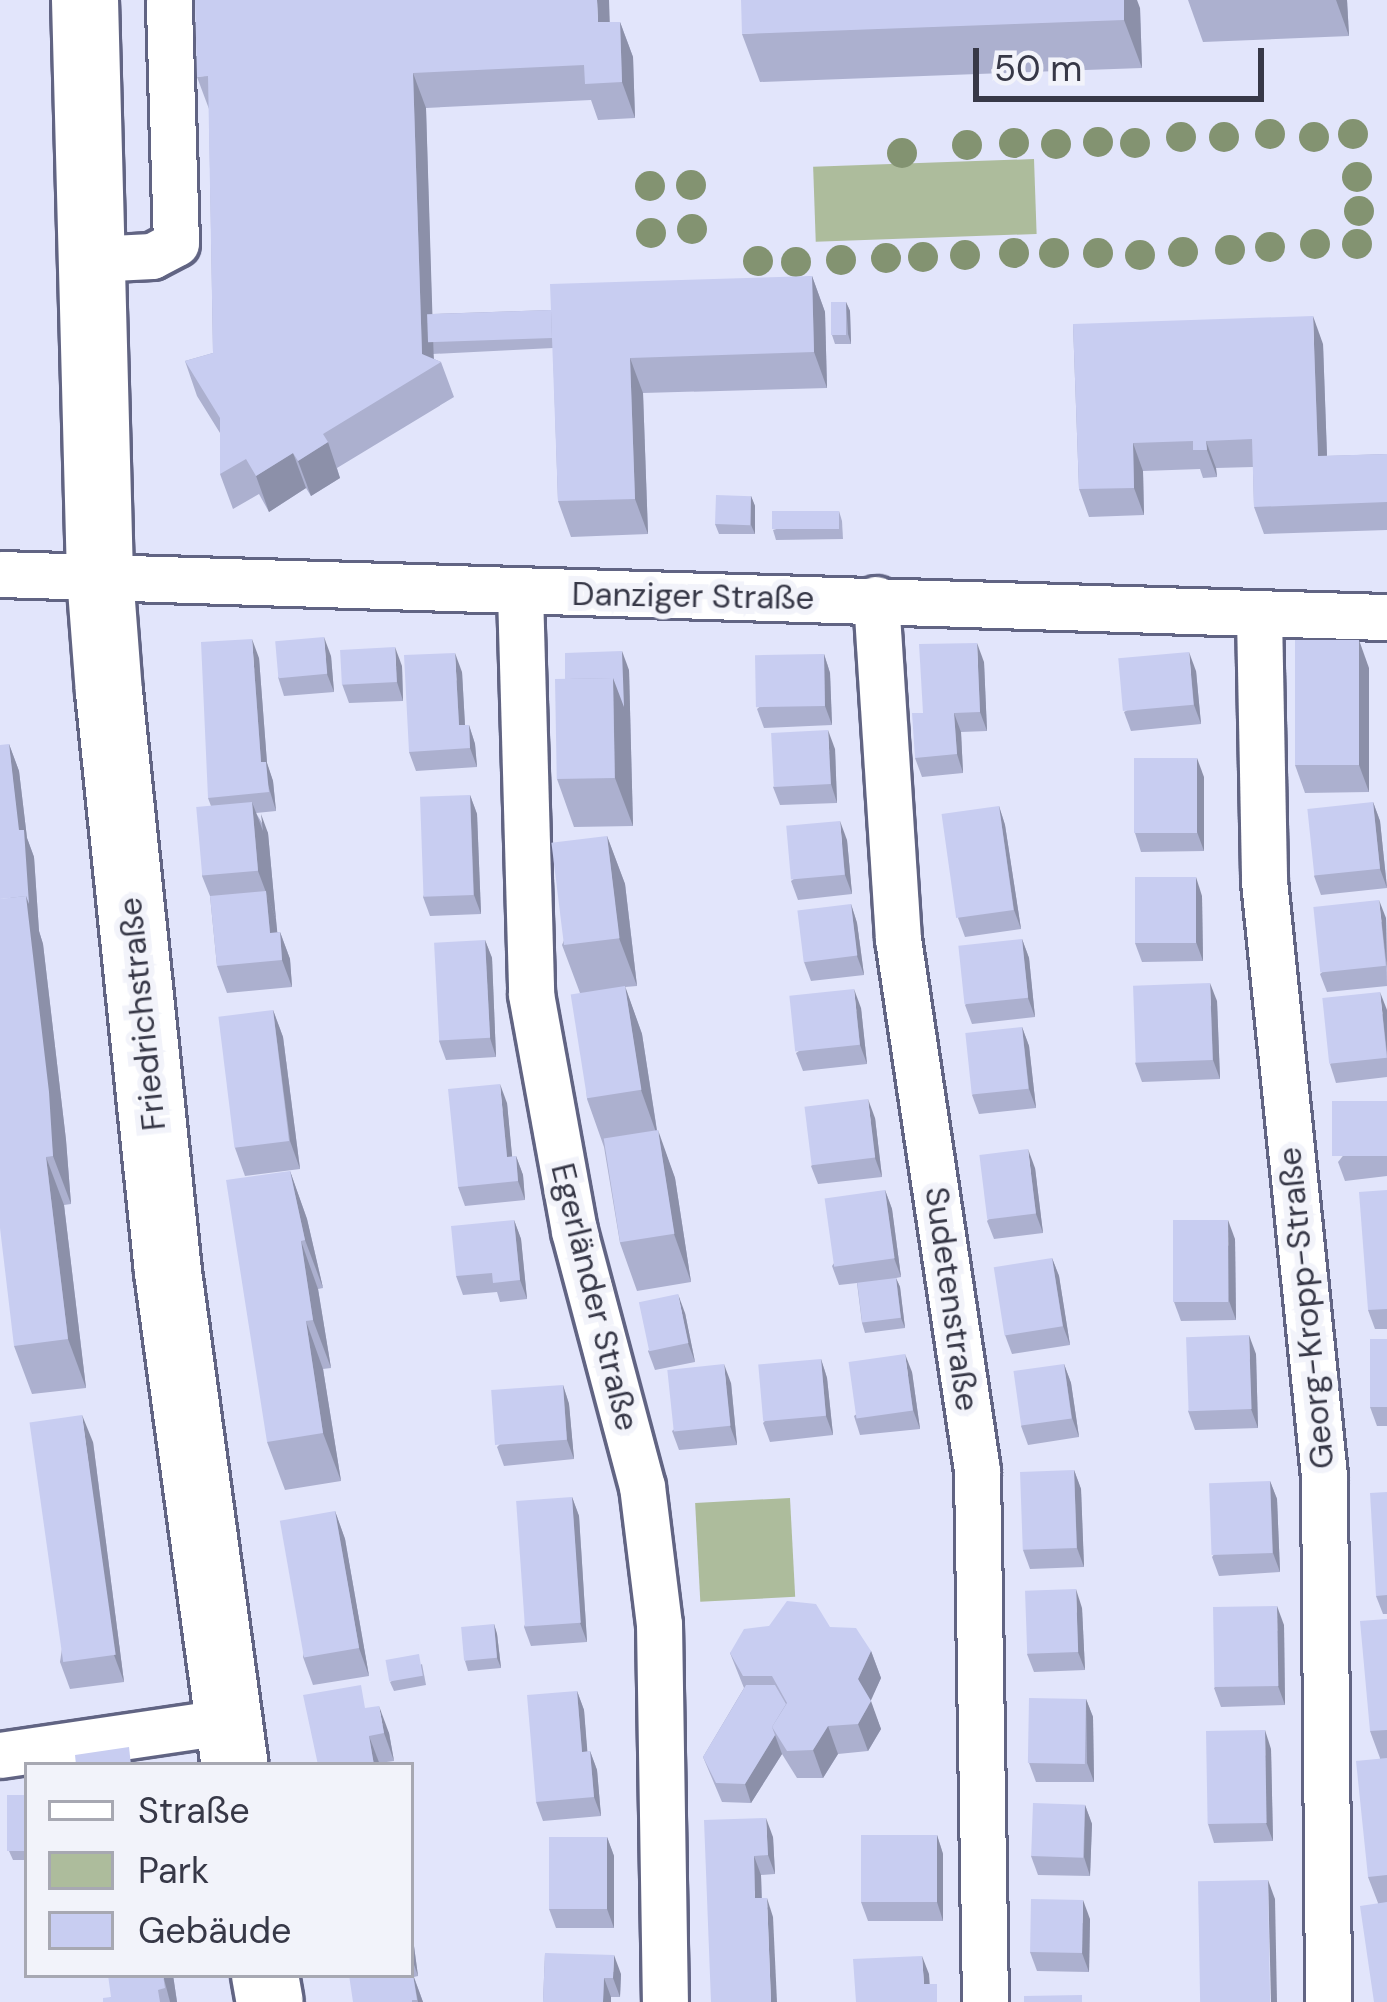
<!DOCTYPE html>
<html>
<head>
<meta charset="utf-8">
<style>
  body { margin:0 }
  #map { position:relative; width:1387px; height:2002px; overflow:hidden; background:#e2e5fb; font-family:"DM Sans",sans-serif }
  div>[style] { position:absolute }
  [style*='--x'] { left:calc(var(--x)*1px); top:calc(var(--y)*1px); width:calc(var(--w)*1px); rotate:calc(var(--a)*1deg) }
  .green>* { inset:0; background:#adbc9c; transform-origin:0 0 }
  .roads { filter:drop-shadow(3px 0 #616483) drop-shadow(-3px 0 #616483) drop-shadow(0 3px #616483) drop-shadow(0 -3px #616483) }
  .minor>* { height:45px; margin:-22.5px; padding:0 22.5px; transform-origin:22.5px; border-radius:22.5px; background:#fff }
  .secondary>* { height:66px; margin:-33px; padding:0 33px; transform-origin:33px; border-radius:33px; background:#fff }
  .trees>* { width:30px; height:30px; margin:-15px; border-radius:50%; background:#839371 }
  .wall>* { inset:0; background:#acb0cf }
  .shaded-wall>* { inset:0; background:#8c90a9 }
  .building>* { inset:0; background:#c8cdf1; transform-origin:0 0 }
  span { translate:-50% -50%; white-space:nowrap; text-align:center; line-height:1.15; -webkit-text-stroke:12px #f2f3fa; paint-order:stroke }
  .street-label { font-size:33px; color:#373847 }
  .legend { position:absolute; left:24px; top:1762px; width:390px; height:216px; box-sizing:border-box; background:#f2f3fa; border:3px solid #a7a8b2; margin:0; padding:15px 21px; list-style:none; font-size:36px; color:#373847 }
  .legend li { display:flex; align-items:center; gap:24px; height:60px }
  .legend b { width:60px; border:3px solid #a7a8b2 }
  .scale { position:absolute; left:973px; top:48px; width:291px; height:54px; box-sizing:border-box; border:6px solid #373847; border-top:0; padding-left:15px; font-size:36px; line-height:42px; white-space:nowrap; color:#373847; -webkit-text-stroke:9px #f2f3fa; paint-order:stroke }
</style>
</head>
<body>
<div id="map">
  <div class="green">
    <i style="left:1034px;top:159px;width:75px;height:221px;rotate:88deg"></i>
    <i style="left:790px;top:1498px;width:99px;height:95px;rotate:87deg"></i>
  </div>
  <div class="roads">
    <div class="minor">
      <i style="--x:92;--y:259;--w:60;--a:-2.9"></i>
      <i style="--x:152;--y:256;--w:27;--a:-28"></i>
      <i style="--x:176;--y:243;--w:243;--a:-91.7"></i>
      <i style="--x:0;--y:574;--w:1388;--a:1.78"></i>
      <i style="--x:520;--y:592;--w:402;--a:88.4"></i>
      <i style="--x:531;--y:994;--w:241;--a:79.7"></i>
      <i style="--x:574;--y:1231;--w:264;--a:75.1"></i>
      <i style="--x:642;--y:1486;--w:139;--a:83"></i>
      <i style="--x:659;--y:1624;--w:378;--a:89.1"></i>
      <i style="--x:876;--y:599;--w:341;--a:86.3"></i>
      <i style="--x:898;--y:939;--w:537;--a:81.54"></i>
      <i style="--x:977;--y:1470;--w:532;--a:89.14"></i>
      <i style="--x:1259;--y:615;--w:266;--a:88.9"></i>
      <i style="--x:1264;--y:881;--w:598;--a:84.24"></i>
      <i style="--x:1324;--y:1476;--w:526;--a:89.56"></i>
      <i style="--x:0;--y:1755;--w:232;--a:-8.4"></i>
    </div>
    <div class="secondary">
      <i style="--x:85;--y:0;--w:576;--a:88.51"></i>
      <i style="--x:100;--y:576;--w:116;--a:85.6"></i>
      <i style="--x:109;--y:692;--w:583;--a:84.19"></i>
      <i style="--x:168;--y:1272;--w:498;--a:82.3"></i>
      <i style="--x:265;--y:1975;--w:27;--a:80"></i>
    </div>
  </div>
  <div class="trees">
    <i style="left:1270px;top:134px"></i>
    <i style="left:1353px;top:134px"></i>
    <i style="left:1181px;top:137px"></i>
    <i style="left:1224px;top:137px"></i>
    <i style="left:1314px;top:137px"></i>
    <i style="left:1098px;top:142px"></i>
    <i style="left:1014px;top:143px"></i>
    <i style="left:1135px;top:143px"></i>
    <i style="left:1056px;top:144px"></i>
    <i style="left:967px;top:145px"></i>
    <i style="left:902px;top:153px"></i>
    <i style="left:1357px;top:177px"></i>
    <i style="left:691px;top:185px"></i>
    <i style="left:650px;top:186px"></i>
    <i style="left:1359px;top:211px"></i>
    <i style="left:692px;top:229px"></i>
    <i style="left:651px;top:233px"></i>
    <i style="left:1315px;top:244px"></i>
    <i style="left:1357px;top:244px"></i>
    <i style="left:1270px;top:247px"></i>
    <i style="left:1230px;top:250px"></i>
    <i style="left:1183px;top:252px"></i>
    <i style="left:1014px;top:253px"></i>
    <i style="left:1054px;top:253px"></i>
    <i style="left:1098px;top:253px"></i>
    <i style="left:965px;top:255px"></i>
    <i style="left:1140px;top:255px"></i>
    <i style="left:923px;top:257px"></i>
    <i style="left:886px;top:258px"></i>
    <i style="left:841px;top:260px"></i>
    <i style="left:758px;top:261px"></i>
    <i style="left:796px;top:262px"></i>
  </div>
  <div class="wall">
    <i style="clip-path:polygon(1188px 0,1347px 0,1349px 36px,1203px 42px)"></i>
    <i style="clip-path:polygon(1140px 8px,1142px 68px,760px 82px,742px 34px)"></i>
    <i style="clip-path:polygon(610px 22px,620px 22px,633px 57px,635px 118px,598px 120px,591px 100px,426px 108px,432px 314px,551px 310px,812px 276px,825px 312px,827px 388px,643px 393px,648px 534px,571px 537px,558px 501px,553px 348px,433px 354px,434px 359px,441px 362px,454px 397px,337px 468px,340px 478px,311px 496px,306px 488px,269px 512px,259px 494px,233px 509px,220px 474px,220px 433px,197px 396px,185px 361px,213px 353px,209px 109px,197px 77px)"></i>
    <i style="clip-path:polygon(846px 302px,850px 311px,851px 344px,835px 344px,832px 335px)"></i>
    <i style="clip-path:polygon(1073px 324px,1323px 344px,1327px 456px,1387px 454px,1387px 530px,1264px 534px,1254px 507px,1253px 467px,1216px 468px,1217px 477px,1203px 478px,1200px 469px,1143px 471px,1144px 515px,1089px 517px,1079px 489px)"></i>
    <i style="clip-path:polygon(751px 496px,755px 506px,755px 534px,719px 534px,715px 524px)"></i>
    <i style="clip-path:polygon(839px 511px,842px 521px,843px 539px,776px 540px,773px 530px)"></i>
    <i style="clip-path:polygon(824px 654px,830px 673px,832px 725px,764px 728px,757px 709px)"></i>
    <i style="clip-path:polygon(331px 656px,334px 692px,284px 696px,278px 677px)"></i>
    <i style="clip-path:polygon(259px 658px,267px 763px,273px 781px,276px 811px,256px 813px,268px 833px,277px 932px,280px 932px,290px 959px,292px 987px,227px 993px,217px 966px,210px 896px,202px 876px,211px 806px,208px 798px)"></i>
    <i style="clip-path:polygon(984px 662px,987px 731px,961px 732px,963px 773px,922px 777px,915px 758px,923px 713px)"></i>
    <i style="clip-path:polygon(402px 666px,403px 701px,349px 703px,342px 684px)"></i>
    <i style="clip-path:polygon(1369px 668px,1369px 792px,1305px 793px,1295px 765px)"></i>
    <i style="clip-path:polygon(629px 670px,633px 826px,574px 827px,557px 779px,565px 679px)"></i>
    <i style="clip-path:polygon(1196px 671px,1201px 724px,1131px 731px,1124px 712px)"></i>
    <i style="clip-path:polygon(462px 672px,465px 725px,469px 725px,475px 744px,477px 767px,416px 771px,409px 752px)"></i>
    <i style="clip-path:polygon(9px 744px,19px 771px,27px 838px,34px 857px,39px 931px,43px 944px,66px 1140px,71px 1204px,64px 1205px,86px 1388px,32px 1394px,14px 1346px)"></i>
    <i style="clip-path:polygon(835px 749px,837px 803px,780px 805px,773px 787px)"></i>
    <i style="clip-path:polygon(1204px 777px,1204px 851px,1141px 852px,1135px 833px)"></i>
    <i style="clip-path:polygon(470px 795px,477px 814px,481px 914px,430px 916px,423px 897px)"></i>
    <i style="clip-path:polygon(1373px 802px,1380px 821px,1387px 888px,1321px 895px,1314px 876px)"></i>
    <i style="clip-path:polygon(999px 806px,1005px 825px,1021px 929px,965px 937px,958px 918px)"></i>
    <i style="clip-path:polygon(607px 836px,625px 884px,637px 986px,625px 987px,642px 1034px,657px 1130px,675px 1178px,691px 1282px,637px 1291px,620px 1243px,604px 1147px,587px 1099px,580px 993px,562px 945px)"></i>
    <i style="clip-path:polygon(847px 840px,852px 894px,798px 900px,791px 881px)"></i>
    <i style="clip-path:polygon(1202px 896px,1203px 961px,1142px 962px,1135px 943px)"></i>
    <i style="clip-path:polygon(851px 904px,857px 923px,864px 975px,811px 981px,804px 962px)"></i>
    <i style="clip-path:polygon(1386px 918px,1387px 986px,1327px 992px,1320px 974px)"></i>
    <i style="clip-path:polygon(1022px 939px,1029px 958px,1035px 1017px,972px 1024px,965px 1005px)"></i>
    <i style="clip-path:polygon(485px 940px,492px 958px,496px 1057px,446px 1060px,439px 1041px)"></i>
    <i style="clip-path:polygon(1217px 1001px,1220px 1079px,1142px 1082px,1135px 1063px)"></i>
    <i style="clip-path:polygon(861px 1008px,867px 1064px,803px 1071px,796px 1053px)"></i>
    <i style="clip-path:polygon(273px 1010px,283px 1037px,300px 1169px,245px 1176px,235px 1148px)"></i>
    <i style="clip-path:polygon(1387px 1010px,1387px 1077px,1336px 1083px,1330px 1064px)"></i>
    <i style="clip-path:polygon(1022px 1027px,1029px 1046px,1036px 1108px,979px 1114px,972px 1095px)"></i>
    <i style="clip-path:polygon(1387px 1101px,1387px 1176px,1345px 1181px,1338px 1162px)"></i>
    <i style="clip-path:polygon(507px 1103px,512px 1157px,516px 1156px,523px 1175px,525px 1200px,465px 1206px,458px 1187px)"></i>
    <i style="clip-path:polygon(875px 1118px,882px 1177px,818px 1184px,811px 1166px)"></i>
    <i style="clip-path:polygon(1035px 1168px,1043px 1233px,994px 1239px,987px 1221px)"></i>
    <i style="clip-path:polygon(290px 1171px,307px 1219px,323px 1288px,318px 1289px,331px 1368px,323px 1369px,341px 1481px,285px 1490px,267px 1442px)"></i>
    <i style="clip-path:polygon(885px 1190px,892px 1209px,901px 1277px,896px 1278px,900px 1287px,905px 1328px,865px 1333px,862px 1323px,857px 1283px,839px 1285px,832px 1266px)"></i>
    <i style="clip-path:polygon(1387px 1190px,1387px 1329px,1375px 1329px,1368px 1310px)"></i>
    <i style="clip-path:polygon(514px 1220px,521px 1239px,527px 1299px,500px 1302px,497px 1292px,463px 1295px,456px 1276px)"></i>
    <i style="clip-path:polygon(1235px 1239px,1236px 1320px,1181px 1321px,1174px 1302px)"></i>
    <i style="clip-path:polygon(1052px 1258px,1059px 1276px,1070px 1345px,1012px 1354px,1005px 1335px)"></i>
    <i style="clip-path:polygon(685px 1313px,695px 1362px,655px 1370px,648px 1351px)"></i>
    <i style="clip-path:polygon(1387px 1339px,1387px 1426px,1377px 1426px,1370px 1407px)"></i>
    <i style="clip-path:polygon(1256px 1354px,1258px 1428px,1195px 1430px,1188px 1411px)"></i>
    <i style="clip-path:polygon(821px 1359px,827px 1378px,833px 1435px,770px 1442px,763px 1423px)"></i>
    <i style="clip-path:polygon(1064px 1364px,1071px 1383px,1079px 1437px,1028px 1445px,1021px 1426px)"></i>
    <i style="clip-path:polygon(912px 1372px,920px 1429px,860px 1435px,854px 1416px)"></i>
    <i style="clip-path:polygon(731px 1383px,737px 1445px,679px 1450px,672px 1431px)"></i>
    <i style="clip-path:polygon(563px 1385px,569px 1404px,574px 1459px,504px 1466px,497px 1447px)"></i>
    <i style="clip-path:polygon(93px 1442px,124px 1682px,70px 1689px,60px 1662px)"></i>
    <i style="clip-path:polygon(1074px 1470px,1081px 1489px,1084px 1567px,1030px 1569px,1023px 1550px)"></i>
    <i style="clip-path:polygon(1270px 1481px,1277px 1499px,1280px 1572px,1219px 1576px,1212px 1557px)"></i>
    <i style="clip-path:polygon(1387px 1492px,1387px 1614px,1383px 1614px,1376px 1596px)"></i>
    <i style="clip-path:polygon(572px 1497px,579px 1516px,587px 1642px,531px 1646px,524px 1627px)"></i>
    <i style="clip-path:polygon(335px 1511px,345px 1539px,369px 1676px,313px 1685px,303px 1657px)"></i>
    <i style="clip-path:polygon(1082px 1608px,1085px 1670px,1034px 1672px,1027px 1654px)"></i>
    <i style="clip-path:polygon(1387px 1619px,1387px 2002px,1378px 1903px,1368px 1877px,1380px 1758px,1370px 1731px)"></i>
    <i style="clip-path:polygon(494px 1624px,497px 1634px,501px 1668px,468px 1671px,465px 1661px)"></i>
    <i style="clip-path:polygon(1284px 1625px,1285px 1705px,1221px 1707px,1214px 1688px)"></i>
    <i style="clip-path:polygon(769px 1626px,830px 1627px,871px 1651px,881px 1678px,870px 1701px,881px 1729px,868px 1751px,838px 1754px,823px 1778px,797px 1778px,782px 1754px,751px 1803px,722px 1802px,703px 1757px,744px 1688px,730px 1653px)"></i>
    <i style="clip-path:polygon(422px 1664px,426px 1685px,394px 1691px,390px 1682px)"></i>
    <i style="clip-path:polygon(577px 1691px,584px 1710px,587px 1752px,590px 1751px,597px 1770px,601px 1816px,543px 1821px,536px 1802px)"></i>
    <i style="clip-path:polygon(1086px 1699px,1093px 1717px,1094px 1782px,1036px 1782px,1029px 1763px)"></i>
    <i style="clip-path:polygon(369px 1708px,389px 1733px,394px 1761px,379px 1763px,380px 1765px,318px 1765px)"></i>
    <i style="clip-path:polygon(1271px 1749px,1273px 1841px,1214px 1843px,1208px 1824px)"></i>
    <i style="clip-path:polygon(27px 1795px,27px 1860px,13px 1860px,9px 1851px)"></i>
    <i style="clip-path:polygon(1085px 1805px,1092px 1824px,1090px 1876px,1038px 1875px,1031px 1856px)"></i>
    <i style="clip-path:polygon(704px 1820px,773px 1837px,775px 1874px,761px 1875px,762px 1898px,773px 1917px)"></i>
    <i style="clip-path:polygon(937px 1835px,943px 1854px,943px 1921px,868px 1921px,861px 1902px)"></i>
    <i style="clip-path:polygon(607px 1837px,614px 1856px,614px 1928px,556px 1928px,549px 1909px)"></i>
    <i style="clip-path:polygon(1090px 1919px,1089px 1972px,1037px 1971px,1030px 1952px)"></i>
    <i style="clip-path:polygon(411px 1924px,418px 1976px,414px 1977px,423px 2002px,353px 2002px,411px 1975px)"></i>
    <i style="clip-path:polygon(545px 1953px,621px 1974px,620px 1997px,611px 1997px,611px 2002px,543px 2002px)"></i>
    <i style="clip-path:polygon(173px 1975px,177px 2002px,103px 2002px,111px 1997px)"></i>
  </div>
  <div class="shaded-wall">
    <i style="clip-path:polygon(597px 0,609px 0,611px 57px,598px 22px)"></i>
    <i style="clip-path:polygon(1124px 0,1137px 0,1140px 8px,1142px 68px,1124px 20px)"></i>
    <i style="clip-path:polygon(1336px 0,1347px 0,1349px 36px)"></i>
    <i style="clip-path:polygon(620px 22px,633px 57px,635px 118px,622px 82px)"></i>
    <i style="clip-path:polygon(413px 73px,426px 108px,434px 366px,422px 354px)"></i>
    <i style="clip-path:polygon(812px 276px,825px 312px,827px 388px,814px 352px)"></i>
    <i style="clip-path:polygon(846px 302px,850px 311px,851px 344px,848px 334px)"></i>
    <i style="clip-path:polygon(1313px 316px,1323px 344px,1328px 484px,1318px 456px)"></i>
    <i style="clip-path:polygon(630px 358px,643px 393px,648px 534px,635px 499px)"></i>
    <i style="clip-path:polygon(1206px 441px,1216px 468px,1217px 477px,1207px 450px)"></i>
    <i style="clip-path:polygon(328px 442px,340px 478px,311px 496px,298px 461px)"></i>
    <i style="clip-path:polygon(1133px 443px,1143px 471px,1144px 515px,1134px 488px)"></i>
    <i style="clip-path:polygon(293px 453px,306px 488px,269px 512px,256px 476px)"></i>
    <i style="clip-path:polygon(751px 496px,755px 506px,755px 534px,751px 525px)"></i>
    <i style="clip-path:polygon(324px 637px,331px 656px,334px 692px,327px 674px)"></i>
    <i style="clip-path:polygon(252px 639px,259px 658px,267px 763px,273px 781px,276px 811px,261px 762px)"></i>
    <i style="clip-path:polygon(1359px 640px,1369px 668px,1369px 792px,1359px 765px)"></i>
    <i style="clip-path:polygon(977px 643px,984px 662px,987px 731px,980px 712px)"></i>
    <i style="clip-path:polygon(395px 647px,402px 666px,403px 701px,397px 682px)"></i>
    <i style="clip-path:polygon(622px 651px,629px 670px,633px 826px,615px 778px,613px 678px)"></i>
    <i style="clip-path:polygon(1189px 652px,1196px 671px,1201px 724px,1194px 705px)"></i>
    <i style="clip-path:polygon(455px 653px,462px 672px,466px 744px,459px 725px)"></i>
    <i style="clip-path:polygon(824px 654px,830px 673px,832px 725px,825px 706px)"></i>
    <i style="clip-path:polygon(954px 713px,961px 732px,963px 773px,957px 754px)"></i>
    <i style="clip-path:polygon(469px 725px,475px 744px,477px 767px,470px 748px)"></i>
    <i style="clip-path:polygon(828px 730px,835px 749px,837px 803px,831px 784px)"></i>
    <i style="clip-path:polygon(9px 744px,19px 771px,27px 838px,34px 857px,39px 931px,43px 944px,66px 1140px,71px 1204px,53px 1156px)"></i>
    <i style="clip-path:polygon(1197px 758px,1204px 777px,1204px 851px,1197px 832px)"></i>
    <i style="clip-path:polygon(470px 795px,477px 814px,481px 914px,474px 895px)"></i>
    <i style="clip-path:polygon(252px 802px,263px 831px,261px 814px,268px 833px,276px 919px,258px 871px)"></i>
    <i style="clip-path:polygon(1373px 802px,1380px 821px,1387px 888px,1380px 869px)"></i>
    <i style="clip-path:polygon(999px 806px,1005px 825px,1021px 929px,1014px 910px)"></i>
    <i style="clip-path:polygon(840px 821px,847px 840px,852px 894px,845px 875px)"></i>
    <i style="clip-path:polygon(607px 836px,625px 884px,637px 986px,619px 938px)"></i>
    <i style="clip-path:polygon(1196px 877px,1202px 896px,1203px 961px,1196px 942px)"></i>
    <i style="clip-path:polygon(266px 891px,276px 919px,280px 960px,270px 933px)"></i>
    <i style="clip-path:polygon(1379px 900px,1386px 918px,1387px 968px)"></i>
    <i style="clip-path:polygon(851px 904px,857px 923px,864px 975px,857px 956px)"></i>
    <i style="clip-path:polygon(280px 932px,290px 959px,292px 987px,282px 960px)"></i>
    <i style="clip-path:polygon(1022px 939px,1029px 958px,1035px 1017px,1028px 998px)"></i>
    <i style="clip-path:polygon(485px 940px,492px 958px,496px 1057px,490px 1038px)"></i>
    <i style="clip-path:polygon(1210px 983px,1217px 1001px,1220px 1079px,1213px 1060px)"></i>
    <i style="clip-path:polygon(625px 986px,642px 1034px,658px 1138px,641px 1090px)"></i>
    <i style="clip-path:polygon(854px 989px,861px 1008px,867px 1064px,860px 1045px)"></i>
    <i style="clip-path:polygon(1380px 992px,1387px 1010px,1387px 1053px)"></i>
    <i style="clip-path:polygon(273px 1010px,283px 1037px,300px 1169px,290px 1141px)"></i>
    <i style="clip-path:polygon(1022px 1027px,1029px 1046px,1036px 1108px,1029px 1089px)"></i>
    <i style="clip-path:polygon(500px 1084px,507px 1103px,514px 1176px,507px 1157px)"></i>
    <i style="clip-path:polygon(868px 1099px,875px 1118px,882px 1177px,875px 1158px)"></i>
    <i style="clip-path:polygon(658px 1130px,675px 1178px,691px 1282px,674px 1234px)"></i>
    <i style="clip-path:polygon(1028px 1149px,1035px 1168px,1043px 1233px,1036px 1214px)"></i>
    <i style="clip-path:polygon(516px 1156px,523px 1175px,525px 1200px,518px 1181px)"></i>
    <i style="clip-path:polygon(46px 1157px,64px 1205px,86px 1388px,68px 1339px)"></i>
    <i style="clip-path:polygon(290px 1171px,307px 1219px,323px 1288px,305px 1240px)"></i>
    <i style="clip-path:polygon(885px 1190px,892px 1209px,901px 1277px,894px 1258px)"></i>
    <i style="clip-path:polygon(514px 1220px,521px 1239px,527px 1299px,520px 1280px)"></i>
    <i style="clip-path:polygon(1228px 1220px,1235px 1239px,1236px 1320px,1229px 1301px)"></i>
    <i style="clip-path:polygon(301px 1241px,318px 1289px,331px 1368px,313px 1320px)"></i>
    <i style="clip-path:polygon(1052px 1258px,1059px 1276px,1070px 1345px,1063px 1326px)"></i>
    <i style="clip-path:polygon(896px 1278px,900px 1287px,905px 1328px,901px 1318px)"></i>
    <i style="clip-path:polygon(678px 1294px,685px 1313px,695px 1362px,688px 1343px)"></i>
    <i style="clip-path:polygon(306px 1321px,323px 1369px,341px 1481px,323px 1433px)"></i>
    <i style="clip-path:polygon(1249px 1335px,1256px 1354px,1258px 1428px,1251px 1409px)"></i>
    <i style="clip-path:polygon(905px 1354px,912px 1372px,920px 1429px,913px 1410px)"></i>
    <i style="clip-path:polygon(821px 1359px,827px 1378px,833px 1435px,826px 1416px)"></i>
    <i style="clip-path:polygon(724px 1364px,731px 1383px,737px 1445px,730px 1426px)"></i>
    <i style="clip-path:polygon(1064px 1364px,1071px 1383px,1079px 1437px,1072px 1418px)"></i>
    <i style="clip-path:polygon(563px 1385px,569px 1404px,574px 1459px,567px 1440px)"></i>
    <i style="clip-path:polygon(82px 1415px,93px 1442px,124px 1682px,114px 1655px)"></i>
    <i style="clip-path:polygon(1074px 1470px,1081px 1489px,1084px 1567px,1077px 1548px)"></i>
    <i style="clip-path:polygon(1270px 1481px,1277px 1499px,1280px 1572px,1273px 1553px)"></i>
    <i style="clip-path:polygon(572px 1497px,579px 1516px,587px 1642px,580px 1623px)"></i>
    <i style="clip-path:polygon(335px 1511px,345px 1539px,369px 1676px,359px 1648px)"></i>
    <i style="clip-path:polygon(1076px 1589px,1082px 1608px,1085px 1670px,1078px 1652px)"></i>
    <i style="clip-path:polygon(1277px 1606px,1284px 1625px,1285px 1705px,1278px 1686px)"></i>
    <i style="clip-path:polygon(494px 1624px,497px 1634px,501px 1668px,497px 1658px)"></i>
    <i style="clip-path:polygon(871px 1651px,881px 1678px,868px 1707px,858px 1679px)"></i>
    <i style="clip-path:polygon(577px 1691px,584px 1710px,589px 1771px,582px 1752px)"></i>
    <i style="clip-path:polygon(1086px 1699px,1093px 1717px,1094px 1782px,1087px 1763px)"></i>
    <i style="clip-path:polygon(871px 1701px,881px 1729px,868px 1751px,858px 1724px)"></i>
    <i style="clip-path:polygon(379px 1706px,389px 1733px,394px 1761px,384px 1733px)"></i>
    <i style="clip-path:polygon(828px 1726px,838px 1754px,823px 1778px,813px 1750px)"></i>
    <i style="clip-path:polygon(1265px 1730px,1271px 1749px,1273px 1841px,1266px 1823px)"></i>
    <i style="clip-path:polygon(775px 1735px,782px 1754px,751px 1803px,745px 1784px)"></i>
    <i style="clip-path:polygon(369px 1736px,380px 1765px,374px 1765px)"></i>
    <i style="clip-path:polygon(590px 1751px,597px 1770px,601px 1816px,594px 1797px)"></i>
    <i style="clip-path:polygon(1085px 1805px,1092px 1824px,1090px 1876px,1084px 1857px)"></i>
    <i style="clip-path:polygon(766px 1818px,773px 1837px,775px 1874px,768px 1855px)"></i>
    <i style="clip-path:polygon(937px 1835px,943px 1854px,943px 1921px,937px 1902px)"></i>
    <i style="clip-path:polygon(607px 1837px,614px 1856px,614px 1928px,607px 1909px)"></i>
    <i style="clip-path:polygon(754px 1856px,761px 1875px,762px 1917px,755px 1898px)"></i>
    <i style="clip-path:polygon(1268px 1880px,1275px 1899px,1277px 2002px,1271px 2002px)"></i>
    <i style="clip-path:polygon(767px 1898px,773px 1917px,777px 2002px,771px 2002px)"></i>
    <i style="clip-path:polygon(1083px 1900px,1090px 1919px,1089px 1972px,1082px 1953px)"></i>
    <i style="clip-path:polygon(411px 1924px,418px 1976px,411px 1956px)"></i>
    <i style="clip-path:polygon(614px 1955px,621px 1974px,620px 1997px,613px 1978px)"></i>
    <i style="clip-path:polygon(922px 1956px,929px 1974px,931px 2002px,924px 1984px)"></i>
    <i style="clip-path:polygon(163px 1975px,173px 1975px,177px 2002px,170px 2002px)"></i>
    <i style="clip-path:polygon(413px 1975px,423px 2002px,418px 2002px)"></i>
    <i style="clip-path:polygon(604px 1978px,611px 1997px,611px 2002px,603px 2002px)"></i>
  </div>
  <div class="building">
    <i style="clip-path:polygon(195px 0,597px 0,598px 22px,620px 22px,622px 82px,585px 84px,584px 65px,413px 73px,422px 354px,441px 362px,323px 434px,328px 442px,298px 461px,293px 453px,256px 476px,246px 459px,220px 474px,220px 418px,185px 361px,213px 353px,208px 76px,197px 77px)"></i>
    <i style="clip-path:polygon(741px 0,1124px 0,1124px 20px,742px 34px)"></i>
    <i style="clip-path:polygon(812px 276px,814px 352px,630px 358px,635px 499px,558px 501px,550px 284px)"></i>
    <i style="left:831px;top:302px;width:15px;height:33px"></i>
    <i style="left:551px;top:310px;width:28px;height:124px;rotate:88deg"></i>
    <i style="clip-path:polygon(1313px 316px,1318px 456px,1387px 454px,1387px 502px,1254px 507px,1252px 439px,1206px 441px,1207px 450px,1193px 450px,1193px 441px,1133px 443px,1134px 488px,1079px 489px,1073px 324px)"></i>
    <i style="left:716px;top:495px;width:35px;height:29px;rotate:2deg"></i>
    <i style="left:839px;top:511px;width:18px;height:67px;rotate:90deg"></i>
    <i style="left:324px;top:637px;width:37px;height:49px;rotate:85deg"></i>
    <i style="clip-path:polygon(252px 639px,261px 762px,266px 762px,269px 792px,208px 798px,201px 642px)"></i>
    <i style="left:1359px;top:640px;width:125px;height:64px;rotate:90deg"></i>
    <i style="clip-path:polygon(977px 643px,980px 712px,954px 713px,957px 754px,915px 758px,912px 713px,923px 713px,919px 644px)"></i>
    <i style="left:395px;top:647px;width:35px;height:55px;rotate:87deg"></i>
    <i style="clip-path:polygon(622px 651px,624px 707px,613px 678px,565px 679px,565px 653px)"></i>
    <i style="left:1189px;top:652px;width:53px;height:71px;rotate:85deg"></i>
    <i style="clip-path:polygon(455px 653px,459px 725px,469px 725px,470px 748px,409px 752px,404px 655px)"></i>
    <i style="left:824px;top:654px;width:52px;height:69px;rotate:89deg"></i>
    <i style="left:613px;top:678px;width:100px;height:58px;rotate:89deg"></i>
    <i style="left:828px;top:730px;width:54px;height:57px;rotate:87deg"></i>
    <i style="clip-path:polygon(9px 744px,19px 830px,24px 830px,29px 904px,26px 896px,0 899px,0 745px)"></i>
    <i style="left:1134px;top:758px;width:63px;height:75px"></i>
    <i style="left:470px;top:795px;width:100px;height:50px;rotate:88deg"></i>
    <i style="left:252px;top:802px;width:69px;height:56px;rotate:85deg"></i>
    <i style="left:1373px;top:802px;width:67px;height:66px;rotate:84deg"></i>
    <i style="left:999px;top:806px;width:105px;height:58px;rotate:82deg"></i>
    <i style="left:840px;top:821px;width:54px;height:54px;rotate:85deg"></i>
    <i style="left:607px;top:836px;width:103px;height:56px;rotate:83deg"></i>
    <i style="left:1135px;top:877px;width:61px;height:66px"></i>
    <i style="clip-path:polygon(266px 891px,270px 933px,280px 932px,282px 960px,217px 966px,210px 896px)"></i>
    <i style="clip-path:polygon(26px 896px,49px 1092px,53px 1156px,46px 1157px,68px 1339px,14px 1346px,0 1228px,0 899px)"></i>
    <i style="left:1379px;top:900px;width:66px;height:66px;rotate:84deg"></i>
    <i style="left:851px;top:904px;width:52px;height:54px;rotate:83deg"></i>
    <i style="left:1022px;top:939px;width:59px;height:64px;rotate:84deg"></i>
    <i style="left:485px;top:940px;width:98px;height:51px;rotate:87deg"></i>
    <i style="left:1210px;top:983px;width:77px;height:77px;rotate:88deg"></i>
    <i style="left:625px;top:986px;width:105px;height:55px;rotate:81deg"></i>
    <i style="left:854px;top:989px;width:56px;height:65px;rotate:84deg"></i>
    <i style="left:1380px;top:992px;width:66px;height:58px;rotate:84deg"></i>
    <i style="left:273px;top:1010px;width:132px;height:55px;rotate:83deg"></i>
    <i style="left:1022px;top:1027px;width:62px;height:57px;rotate:84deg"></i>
    <i style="clip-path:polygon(500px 1084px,507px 1157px,516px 1156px,518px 1181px,458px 1187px,448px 1089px)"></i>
    <i style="left:868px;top:1099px;width:59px;height:64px;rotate:83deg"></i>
    <i style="left:1387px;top:1101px;width:55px;height:55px;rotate:90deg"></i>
    <i style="left:658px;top:1130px;width:105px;height:55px;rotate:81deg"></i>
    <i style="left:1028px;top:1149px;width:65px;height:49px;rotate:83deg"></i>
    <i style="clip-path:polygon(290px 1171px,305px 1240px,301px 1241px,313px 1320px,306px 1321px,323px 1433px,267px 1442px,226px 1180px)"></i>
    <i style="left:885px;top:1190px;width:69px;height:61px;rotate:82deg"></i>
    <i style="clip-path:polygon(1387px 1190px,1387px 1309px,1368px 1310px,1359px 1192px)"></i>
    <i style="clip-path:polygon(514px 1220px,520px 1280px,493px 1283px,492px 1273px,456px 1276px,451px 1226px)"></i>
    <i style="left:1173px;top:1220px;width:55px;height:82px"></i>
    <i style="left:1052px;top:1258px;width:69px;height:59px;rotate:81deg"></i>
    <i style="left:896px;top:1278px;width:40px;height:39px;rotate:83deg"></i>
    <i style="left:678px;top:1294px;width:50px;height:40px;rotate:78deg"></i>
    <i style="left:1249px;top:1335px;width:74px;height:63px;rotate:88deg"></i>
    <i style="left:1370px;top:1339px;width:17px;height:68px"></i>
    <i style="left:905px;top:1354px;width:57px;height:57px;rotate:82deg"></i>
    <i style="left:821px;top:1359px;width:57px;height:63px;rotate:85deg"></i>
    <i style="left:724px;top:1364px;width:62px;height:57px;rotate:84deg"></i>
    <i style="left:1064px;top:1364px;width:55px;height:51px;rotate:82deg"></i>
    <i style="left:563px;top:1385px;width:55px;height:72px;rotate:86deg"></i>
    <i style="left:82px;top:1415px;width:242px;height:53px;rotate:82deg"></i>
    <i style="left:1074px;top:1470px;width:78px;height:54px;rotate:88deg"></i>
    <i style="left:1270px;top:1481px;width:72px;height:61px;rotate:88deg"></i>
    <i style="clip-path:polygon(1387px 1492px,1387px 1595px,1376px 1596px,1370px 1493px)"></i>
    <i style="left:572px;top:1497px;width:126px;height:56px;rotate:86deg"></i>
    <i style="left:335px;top:1511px;width:139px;height:56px;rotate:80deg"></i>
    <i style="left:1076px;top:1589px;width:63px;height:51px;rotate:88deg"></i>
    <i style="clip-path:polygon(787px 1601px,816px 1604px,830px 1627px,856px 1628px,871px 1651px,858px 1679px,871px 1701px,858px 1724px,828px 1726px,813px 1750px,787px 1751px,772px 1727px,787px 1703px,772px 1676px,743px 1676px,730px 1653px,744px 1629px,769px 1626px)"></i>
    <i style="left:1277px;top:1606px;width:80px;height:64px;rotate:89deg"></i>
    <i style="clip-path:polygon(1387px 1619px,1387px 1730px,1370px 1731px,1360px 1621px)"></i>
    <i style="left:494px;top:1624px;width:34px;height:33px;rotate:85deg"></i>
    <i style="left:419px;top:1654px;width:22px;height:34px;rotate:80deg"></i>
    <i style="clip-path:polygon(361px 1685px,365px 1708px,379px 1706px,384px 1733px,369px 1736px,374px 1765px,318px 1765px,303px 1695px)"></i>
    <i style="clip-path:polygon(746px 1685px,775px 1685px,786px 1704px,772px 1727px,775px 1735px,745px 1784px,716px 1783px,703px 1757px)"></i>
    <i style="clip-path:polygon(577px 1691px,582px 1752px,590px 1751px,594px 1797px,536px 1802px,527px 1695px)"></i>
    <i style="left:1029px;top:1698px;width:57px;height:65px;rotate:1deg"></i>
    <i style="left:1265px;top:1730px;width:93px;height:59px;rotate:89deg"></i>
    <i style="clip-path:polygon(129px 1747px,131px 1765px,76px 1765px,75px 1755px)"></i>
    <i style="clip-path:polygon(1387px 1758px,1387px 1875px,1368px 1877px,1356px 1761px)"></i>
    <i style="left:7px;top:1795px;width:20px;height:56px"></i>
    <i style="left:1033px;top:1803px;width:52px;height:53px;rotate:2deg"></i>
    <i style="clip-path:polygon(766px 1818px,768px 1855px,754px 1856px,755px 1898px,767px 1898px,771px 2002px,711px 2002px,704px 1820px)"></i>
    <i style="left:861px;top:1835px;width:76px;height:67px"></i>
    <i style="left:549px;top:1837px;width:58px;height:72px"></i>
    <i style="left:1268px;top:1880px;width:122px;height:70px;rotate:89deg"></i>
    <i style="left:1031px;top:1899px;width:52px;height:53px;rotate:1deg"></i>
    <i style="clip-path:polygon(1387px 1902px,1387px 2002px,1374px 2002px,1360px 1906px)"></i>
    <i style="clip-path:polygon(545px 1953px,614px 1955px,613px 1978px,604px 1978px,603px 2002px,543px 2002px)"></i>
    <i style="clip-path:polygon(922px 1956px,924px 1984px,937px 1984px,937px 2002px,856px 2002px,853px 1959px)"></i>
    <i style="clip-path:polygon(108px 1975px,163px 1975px,165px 1988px,158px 1990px,160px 2002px,103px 2002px,103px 1998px,111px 1997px)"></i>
    <i style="clip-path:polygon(349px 1975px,413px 1975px,417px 2000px,412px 2000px,412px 2002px,353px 2002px)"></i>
    <i style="clip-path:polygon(1082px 1995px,1082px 2002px,1024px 2002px,1024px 1996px)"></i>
  </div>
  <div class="street-label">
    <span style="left:693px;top:596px;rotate:1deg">Danziger Straße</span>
    <span style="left:142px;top:1014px;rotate:-96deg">Friedrichstraße</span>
    <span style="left:595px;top:1297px;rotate:76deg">Egerländer Straße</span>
    <span style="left:952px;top:1299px;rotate:82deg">Sudetenstraße</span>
    <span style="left:1306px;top:1308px;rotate:-96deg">Georg-Kropp-Straße</span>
  </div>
  <ul class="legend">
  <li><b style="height:15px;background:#fff"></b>Straße</li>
  <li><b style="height:33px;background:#adbc9c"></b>Park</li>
  <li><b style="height:33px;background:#c8cdf1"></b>Gebäude</li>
  </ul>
  <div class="scale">50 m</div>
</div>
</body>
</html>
